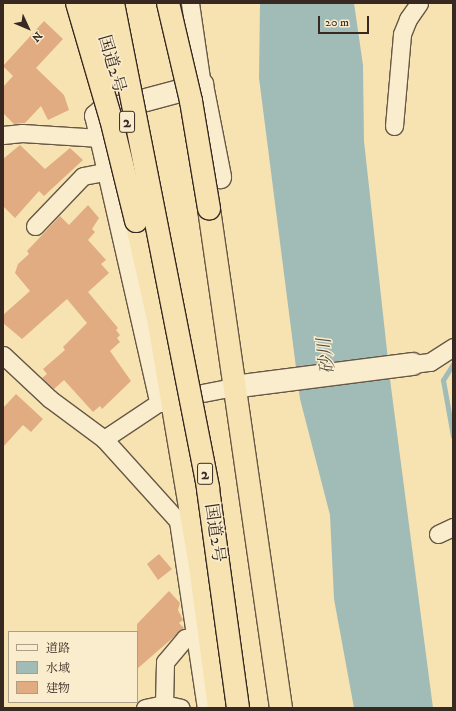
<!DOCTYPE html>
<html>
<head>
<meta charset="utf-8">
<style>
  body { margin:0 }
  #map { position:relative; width:456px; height:711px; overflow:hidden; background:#f7e3b2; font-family:"IM FELL DW Pica","Noto Serif JP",serif }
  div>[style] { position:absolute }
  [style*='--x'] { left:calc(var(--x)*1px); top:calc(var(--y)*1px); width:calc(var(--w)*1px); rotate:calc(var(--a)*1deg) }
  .water>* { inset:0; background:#a1bcb7 }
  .stream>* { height:5px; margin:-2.5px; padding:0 2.5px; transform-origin:2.5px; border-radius:2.5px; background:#a1bcb7 }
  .building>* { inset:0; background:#e1ac81 }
  .roads { filter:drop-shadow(1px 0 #675745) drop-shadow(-1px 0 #675745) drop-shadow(0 1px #675745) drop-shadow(0 -1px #675745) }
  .street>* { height:17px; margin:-8.5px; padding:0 8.5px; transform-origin:8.5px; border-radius:8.5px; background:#faedcd }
  .secondary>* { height:22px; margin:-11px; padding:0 11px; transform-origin:11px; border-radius:11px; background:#faedcd }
  .highway>* { height:22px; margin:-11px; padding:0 11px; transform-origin:11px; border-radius:11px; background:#f7e3b2 }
  .bridges { filter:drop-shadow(1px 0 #372821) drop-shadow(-1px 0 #372821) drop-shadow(0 1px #372821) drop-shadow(0 -1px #372821) }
  .highway-bridge>* { height:22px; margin:-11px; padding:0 11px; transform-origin:11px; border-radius:11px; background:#f7e3b2 }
  span { translate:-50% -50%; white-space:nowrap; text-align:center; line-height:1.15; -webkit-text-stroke:3px #faedcd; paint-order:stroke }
  .shield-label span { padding:1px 3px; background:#faedcd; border:1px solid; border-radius:3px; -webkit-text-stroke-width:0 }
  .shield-label { font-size:16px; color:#372821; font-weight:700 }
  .street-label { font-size:17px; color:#372821 }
  .water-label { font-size:18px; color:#524d46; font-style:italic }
  .frame { position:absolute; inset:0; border:4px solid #372821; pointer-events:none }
  .legend { position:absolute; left:8px; top:631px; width:130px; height:72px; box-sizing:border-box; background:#faedcd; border:1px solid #ac9e88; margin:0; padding:5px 7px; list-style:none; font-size:12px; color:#372821 }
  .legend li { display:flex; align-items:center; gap:8px; height:20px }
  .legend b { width:20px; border:1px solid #ac9e88 }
  .north { position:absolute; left:8px; top:8px; width:40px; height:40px; -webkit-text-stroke:3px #faedcd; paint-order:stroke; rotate:134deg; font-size:11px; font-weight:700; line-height:16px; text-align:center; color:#372821 }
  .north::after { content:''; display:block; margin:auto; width:14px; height:18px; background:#372821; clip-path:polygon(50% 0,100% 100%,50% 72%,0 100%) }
  .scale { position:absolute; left:318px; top:16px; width:51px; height:18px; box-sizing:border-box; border:2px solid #372821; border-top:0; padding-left:5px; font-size:12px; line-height:14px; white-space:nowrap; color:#372821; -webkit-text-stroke:3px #faedcd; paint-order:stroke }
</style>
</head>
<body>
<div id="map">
  <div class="water">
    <i style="clip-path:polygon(260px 3px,354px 3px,363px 65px,364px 141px,391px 387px,433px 708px,354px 708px,334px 599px,330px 515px,300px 399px,259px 78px)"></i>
  </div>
  <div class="stream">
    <i style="--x:453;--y:364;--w:19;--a:122"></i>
    <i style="--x:443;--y:380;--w:57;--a:79.9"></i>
  </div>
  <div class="building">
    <i style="clip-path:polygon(44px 21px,63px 39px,36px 68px,64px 95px,69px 110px,48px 120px,41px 106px,25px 123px,14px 124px,3px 113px,3px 87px,13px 76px,3px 66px)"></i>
    <i style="clip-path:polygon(20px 145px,45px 169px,70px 148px,83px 160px,44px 196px,39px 191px,15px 218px,3px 206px,3px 159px)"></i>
    <i style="clip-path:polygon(88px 205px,99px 218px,92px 229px,95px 232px,88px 240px,106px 260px,101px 264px,109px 273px,88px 292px,118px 328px,116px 330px,120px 335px,117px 338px,120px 342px,110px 351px,131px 381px,102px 409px,100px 406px,93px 412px,64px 380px,54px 389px,42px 378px,47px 374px,43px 369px,65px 350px,63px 347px,87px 323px,67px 299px,22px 339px,3px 323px,3px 315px,30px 291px,15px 273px,18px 264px,29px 254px,27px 251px,60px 216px,69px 225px)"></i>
    <i style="clip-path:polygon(16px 394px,43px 419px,31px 432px,23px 425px,3px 447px,3px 408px)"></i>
    <i style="clip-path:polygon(159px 554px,172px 569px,158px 580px,147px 564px)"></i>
    <i style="clip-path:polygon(169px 591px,180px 603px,178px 610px,183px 620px,179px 623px,184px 628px,137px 669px,137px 624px)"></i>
  </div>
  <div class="roads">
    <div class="street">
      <i style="--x:190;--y:3;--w:83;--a:81.7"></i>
      <i style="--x:394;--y:126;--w:92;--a:-85"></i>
      <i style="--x:402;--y:34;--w:16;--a:-68"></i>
      <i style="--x:408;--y:19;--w:19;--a:-55"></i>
      <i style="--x:3;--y:135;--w:19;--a:-6"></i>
      <i style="--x:22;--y:133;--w:78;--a:3.7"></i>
      <i style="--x:35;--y:226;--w:69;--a:-46.2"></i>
      <i style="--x:83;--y:176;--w:26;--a:-11"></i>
      <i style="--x:3;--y:355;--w:64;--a:43.1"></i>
      <i style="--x:50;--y:399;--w:67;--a:36.5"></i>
      <i style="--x:104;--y:439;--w:69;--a:-33.7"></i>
      <i style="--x:161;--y:401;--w:73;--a:-11"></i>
      <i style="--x:413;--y:364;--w:17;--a:-7"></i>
      <i style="--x:430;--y:362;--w:27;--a:-33"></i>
      <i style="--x:104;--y:439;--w:110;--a:47.9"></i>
      <i style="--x:178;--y:521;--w:189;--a:81.5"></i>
      <i style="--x:438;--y:534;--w:17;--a:-25"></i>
      <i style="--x:164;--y:704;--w:42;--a:-88.6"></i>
      <i style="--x:165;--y:662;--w:31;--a:-50"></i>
      <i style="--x:185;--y:638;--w:9;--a:-6"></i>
      <i style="--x:145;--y:708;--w:19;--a:-12"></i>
      <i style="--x:164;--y:704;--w:17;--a:13"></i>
    </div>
    <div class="secondary">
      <i style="--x:233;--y:387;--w:181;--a:-7.3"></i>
      <i style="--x:161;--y:401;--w:292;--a:-102.8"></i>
      <i style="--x:96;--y:116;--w:6;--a:-39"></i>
      <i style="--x:101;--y:112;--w:105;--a:-15"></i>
      <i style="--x:202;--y:85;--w:94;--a:78.9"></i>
    </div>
    <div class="highway">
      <i style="--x:209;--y:209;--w:504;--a:81.79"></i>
      <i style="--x:136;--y:221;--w:106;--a:77.4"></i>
      <i style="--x:159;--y:324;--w:253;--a:80.4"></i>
      <i style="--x:201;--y:573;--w:136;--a:82.4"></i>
    </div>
  </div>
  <div class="bridges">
    <div class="highway-bridge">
      <i style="--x:77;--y:3;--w:121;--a:73.7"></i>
      <i style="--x:111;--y:119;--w:105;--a:76.2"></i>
      <i style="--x:94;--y:3;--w:73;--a:74.8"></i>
      <i style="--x:113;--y:3;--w:495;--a:78.9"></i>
      <i style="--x:208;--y:489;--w:221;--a:82.2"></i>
      <i style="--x:168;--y:3;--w:101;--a:76.8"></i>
      <i style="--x:191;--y:101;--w:109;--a:80.5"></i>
    </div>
  </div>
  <div class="shield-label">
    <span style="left:127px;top:122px">2</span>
    <span style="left:205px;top:474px">2</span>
  </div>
  <div class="street-label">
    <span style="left:111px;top:64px;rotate:74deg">国道2号</span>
    <span style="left:214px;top:533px;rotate:82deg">国道2号</span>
  </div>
  <div class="water-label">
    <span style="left:327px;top:356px;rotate:-97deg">砂川</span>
  </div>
  <div class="frame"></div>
  <ul class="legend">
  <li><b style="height:5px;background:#faedcd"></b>道路</li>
  <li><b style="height:11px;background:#a1bcb7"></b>水域</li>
  <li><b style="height:11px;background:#e1ac81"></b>建物</li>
  </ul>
  <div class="north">N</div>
  <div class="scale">20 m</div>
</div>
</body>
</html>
